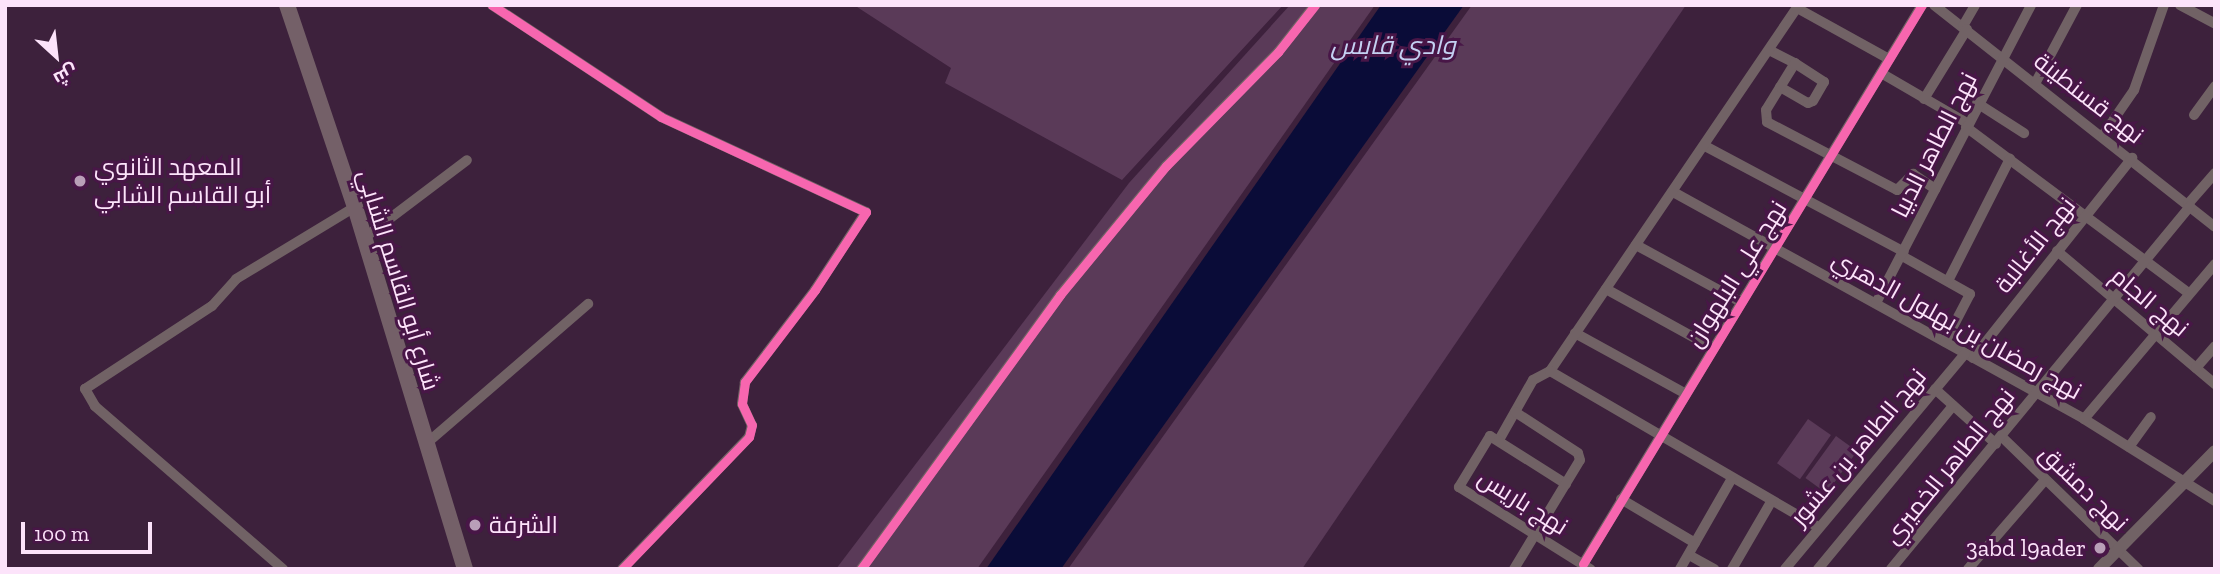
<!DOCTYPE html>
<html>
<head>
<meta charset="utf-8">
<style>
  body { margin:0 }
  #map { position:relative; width:2220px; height:574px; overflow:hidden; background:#3d213c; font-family:"Zilla Slab",Cairo,serif }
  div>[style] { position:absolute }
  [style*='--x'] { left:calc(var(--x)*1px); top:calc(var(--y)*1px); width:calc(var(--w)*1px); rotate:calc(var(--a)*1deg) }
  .green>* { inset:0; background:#5a3a58; transform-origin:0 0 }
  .water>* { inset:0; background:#0a0c38 }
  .minor>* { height:10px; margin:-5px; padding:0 5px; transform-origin:5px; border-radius:5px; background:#716265 }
  .tertiary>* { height:12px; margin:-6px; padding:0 6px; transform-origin:6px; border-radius:6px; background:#716265 }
  .primary>* { height:16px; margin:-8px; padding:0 8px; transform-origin:8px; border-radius:8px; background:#746068 }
  .cycleway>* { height:9px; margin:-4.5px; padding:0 4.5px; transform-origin:4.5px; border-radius:4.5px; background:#f766af }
  .dots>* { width:19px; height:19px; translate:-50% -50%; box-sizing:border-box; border:4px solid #481647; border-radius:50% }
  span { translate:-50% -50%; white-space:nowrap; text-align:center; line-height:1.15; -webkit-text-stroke:6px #481647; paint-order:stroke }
  .street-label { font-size:24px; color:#fce3fa }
  .poi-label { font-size:24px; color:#fce3fa }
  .left { translate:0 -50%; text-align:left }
  .right { translate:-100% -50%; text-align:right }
  .water-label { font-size:26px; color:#c4d1f2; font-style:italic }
  .frame { position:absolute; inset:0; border:7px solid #fce3fa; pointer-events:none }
  .north { position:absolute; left:21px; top:21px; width:70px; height:70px; -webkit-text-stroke:5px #481647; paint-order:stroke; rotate:153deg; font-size:19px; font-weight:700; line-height:28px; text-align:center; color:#fce3fa }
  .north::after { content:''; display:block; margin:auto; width:24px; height:32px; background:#fce3fa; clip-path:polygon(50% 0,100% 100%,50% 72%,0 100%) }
  .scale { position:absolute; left:21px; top:522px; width:131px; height:32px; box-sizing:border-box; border:4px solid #fce3fa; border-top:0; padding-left:9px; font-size:21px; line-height:24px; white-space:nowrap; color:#fce3fa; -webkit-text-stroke:5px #481647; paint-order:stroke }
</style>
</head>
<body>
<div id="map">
  <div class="green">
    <i style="clip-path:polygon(854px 5px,1283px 5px,1122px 180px,945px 83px,951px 68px)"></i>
    <i style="clip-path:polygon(1290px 5px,1375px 5px,977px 569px,836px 569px,1129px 183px)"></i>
    <i style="clip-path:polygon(1472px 5px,1686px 5px,1302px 569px,1068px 569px)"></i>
    <i style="left:1808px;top:419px;width:28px;height:54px;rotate:35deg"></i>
    <i style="left:1836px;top:436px;width:26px;height:52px;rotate:36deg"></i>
  </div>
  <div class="water">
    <i style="clip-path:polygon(1381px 5px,1464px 5px,1061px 569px,986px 569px)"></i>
  </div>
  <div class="minor">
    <i style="--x:492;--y:5;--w:203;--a:33.5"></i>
    <i style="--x:661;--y:117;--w:226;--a:24.9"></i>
    <i style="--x:866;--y:212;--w:93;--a:123.2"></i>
    <i style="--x:815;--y:290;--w:116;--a:127.3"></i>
    <i style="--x:745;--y:382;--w:22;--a:98"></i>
    <i style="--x:742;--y:404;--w:23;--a:65"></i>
    <i style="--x:752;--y:425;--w:12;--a:104"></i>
    <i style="--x:749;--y:437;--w:183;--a:133.9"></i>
    <i style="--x:1934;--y:5;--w:358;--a:38.3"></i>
    <i style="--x:2180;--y:5;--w:40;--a:28"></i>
    <i style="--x:1797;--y:8;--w:105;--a:29"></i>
    <i style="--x:1963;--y:26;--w:24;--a:-60"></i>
    <i style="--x:1769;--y:50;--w:29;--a:27"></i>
    <i style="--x:1795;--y:63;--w:55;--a:121.7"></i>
    <i style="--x:1766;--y:110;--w:12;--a:85"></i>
    <i style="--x:1767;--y:122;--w:147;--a:27.6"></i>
    <i style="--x:1897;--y:190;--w:23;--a:-45"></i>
    <i style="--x:1913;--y:174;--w:27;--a:34"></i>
    <i style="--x:1881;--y:73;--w:99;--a:30.2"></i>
    <i style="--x:2036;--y:82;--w:87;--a:-62"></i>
    <i style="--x:1780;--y:87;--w:32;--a:30"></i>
    <i style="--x:1808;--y:103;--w:5;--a:-22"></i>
    <i style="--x:1813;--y:101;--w:22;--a:-60"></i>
    <i style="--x:1824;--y:82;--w:35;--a:-147"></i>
    <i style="--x:1924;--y:99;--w:82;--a:-58.4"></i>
    <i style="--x:1977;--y:103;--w:56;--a:32.6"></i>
    <i style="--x:2194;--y:115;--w:36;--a:-54"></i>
    <i style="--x:1966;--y:127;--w:278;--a:36.7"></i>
    <i style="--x:2103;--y:135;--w:55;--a:-55.4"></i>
    <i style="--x:2134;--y:90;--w:90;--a:-70.6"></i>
    <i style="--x:1705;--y:146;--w:225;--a:28"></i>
    <i style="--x:1675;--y:193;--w:467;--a:28.9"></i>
    <i style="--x:2084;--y:419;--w:155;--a:32"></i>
    <i style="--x:2188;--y:204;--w:41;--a:-48.9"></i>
    <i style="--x:364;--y:238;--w:129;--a:-37.1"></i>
    <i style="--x:1636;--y:245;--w:119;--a:28.5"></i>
    <i style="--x:2057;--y:251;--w:207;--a:40.1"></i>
    <i style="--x:1902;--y:256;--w:78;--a:29.2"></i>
    <i style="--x:1970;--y:294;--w:54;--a:117.5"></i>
    <i style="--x:1949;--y:279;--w:135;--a:-63.1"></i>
    <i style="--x:1606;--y:289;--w:122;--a:28.9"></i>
    <i style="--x:1876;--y:303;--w:336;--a:-62.5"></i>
    <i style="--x:1575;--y:333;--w:124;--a:28.8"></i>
    <i style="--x:1973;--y:358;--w:256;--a:-51.5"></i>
    <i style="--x:2196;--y:368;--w:29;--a:-49"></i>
    <i style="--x:1550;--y:371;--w:443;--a:-55.8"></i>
    <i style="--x:1935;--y:389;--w:82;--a:42"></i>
    <i style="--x:2084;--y:419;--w:203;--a:-49.8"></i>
    <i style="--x:2002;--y:437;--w:190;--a:44.1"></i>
    <i style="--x:1499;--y:440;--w:69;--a:-60.5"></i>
    <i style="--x:1533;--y:380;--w:19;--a:-28"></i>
    <i style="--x:1550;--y:371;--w:308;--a:30.2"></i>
    <i style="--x:427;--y:443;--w:213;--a:-40.8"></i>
    <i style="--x:2129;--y:447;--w:37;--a:-54"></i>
    <i style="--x:1566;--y:484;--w:90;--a:-147.7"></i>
    <i style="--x:1490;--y:436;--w:60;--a:121.3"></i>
    <i style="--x:1459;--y:487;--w:155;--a:32"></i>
    <i style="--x:1621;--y:499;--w:86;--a:30.7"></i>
    <i style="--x:1689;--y:555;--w:29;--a:29"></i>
    <i style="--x:1583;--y:564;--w:654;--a:-58.77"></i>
    <i style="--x:283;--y:569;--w:249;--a:-139.1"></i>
    <i style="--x:95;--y:406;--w:20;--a:-120"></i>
    <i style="--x:85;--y:389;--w:152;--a:-33.2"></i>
    <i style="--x:212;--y:306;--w:36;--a:-48"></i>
    <i style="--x:236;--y:279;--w:139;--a:-31.2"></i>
    <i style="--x:861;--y:569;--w:339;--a:-54"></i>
    <i style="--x:1060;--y:295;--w:167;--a:-50.6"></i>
    <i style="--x:1166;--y:166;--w:160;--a:-45.5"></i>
    <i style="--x:1278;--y:52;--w:60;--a:-51.8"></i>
    <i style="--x:1514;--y:569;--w:127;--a:-58.8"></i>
    <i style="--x:1580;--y:460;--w:7;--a:-106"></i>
    <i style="--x:1578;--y:453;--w:75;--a:-146.9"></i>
    <i style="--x:1680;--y:569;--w:103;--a:-60.2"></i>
    <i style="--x:1732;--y:569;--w:78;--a:-59.8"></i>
    <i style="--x:1785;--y:569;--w:280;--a:-50.1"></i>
    <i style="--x:1818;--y:569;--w:212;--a:-50.4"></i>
    <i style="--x:1891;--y:569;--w:470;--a:-50.5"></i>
    <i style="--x:1968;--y:569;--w:118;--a:-49.1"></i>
  </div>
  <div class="tertiary">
    <i style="--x:2099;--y:569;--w:165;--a:-45.5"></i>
  </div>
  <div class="primary">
    <i style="--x:287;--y:5;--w:213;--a:71.4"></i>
    <i style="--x:355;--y:207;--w:378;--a:73.1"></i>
  </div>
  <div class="cycleway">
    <i style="--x:492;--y:5;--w:203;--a:33.5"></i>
    <i style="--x:661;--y:117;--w:226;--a:24.9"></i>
    <i style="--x:866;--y:212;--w:93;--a:123.2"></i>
    <i style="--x:815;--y:290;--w:116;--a:127.3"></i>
    <i style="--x:745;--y:382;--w:22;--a:98"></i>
    <i style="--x:742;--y:404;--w:23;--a:65"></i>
    <i style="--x:752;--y:425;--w:12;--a:104"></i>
    <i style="--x:749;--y:437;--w:183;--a:133.9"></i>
    <i style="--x:1583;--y:564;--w:654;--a:-58.77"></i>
    <i style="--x:861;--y:569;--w:339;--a:-54"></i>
    <i style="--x:1060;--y:295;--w:167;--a:-50.6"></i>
    <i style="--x:1166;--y:166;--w:160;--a:-45.5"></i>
    <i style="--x:1278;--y:52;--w:60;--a:-51.8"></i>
  </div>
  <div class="dots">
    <i style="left:80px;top:181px;background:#b99fb8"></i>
    <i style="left:475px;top:525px;background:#b99fb8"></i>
    <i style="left:2100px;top:548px;background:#b99fb8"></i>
  </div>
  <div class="street-label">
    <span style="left:2089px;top:98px;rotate:38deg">نهج قسنطينة</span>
    <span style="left:1934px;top:145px;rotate:-63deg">نهج الطاهر الدبيا</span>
    <span style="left:2035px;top:245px;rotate:-52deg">نهج الأغالبة</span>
    <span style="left:1736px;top:274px;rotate:-58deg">نهج علي البلهوان</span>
    <span style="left:399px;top:280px;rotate:73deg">شارع أبو القاسم الشابي</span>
    <span style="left:2150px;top:302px;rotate:40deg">نهج الجام</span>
    <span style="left:1957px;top:325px;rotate:29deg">نهج رمضان بن بهلول الدهري</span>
    <span style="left:1858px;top:447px;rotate:-50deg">نهج الطاهر بن عشور</span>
    <span style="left:1949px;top:466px;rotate:-51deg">نهج الطاهر الخميري</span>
    <span style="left:2084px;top:488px;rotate:44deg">نهج دمشق</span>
    <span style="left:1523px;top:502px;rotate:32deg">نهج باريس</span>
  </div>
  <div class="poi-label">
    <span class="left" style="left:94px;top:181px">المعهد الثانوي<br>أبو القاسم الشابي</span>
    <span class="left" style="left:489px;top:525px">الشرفة</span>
    <span class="right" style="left:2086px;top:548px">3abd l9ader</span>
  </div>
  <div class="water-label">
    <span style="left:1393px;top:46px">وادي قابس</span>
  </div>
  <div class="frame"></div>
  <div class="north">ش</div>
  <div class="scale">100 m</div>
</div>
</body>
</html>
